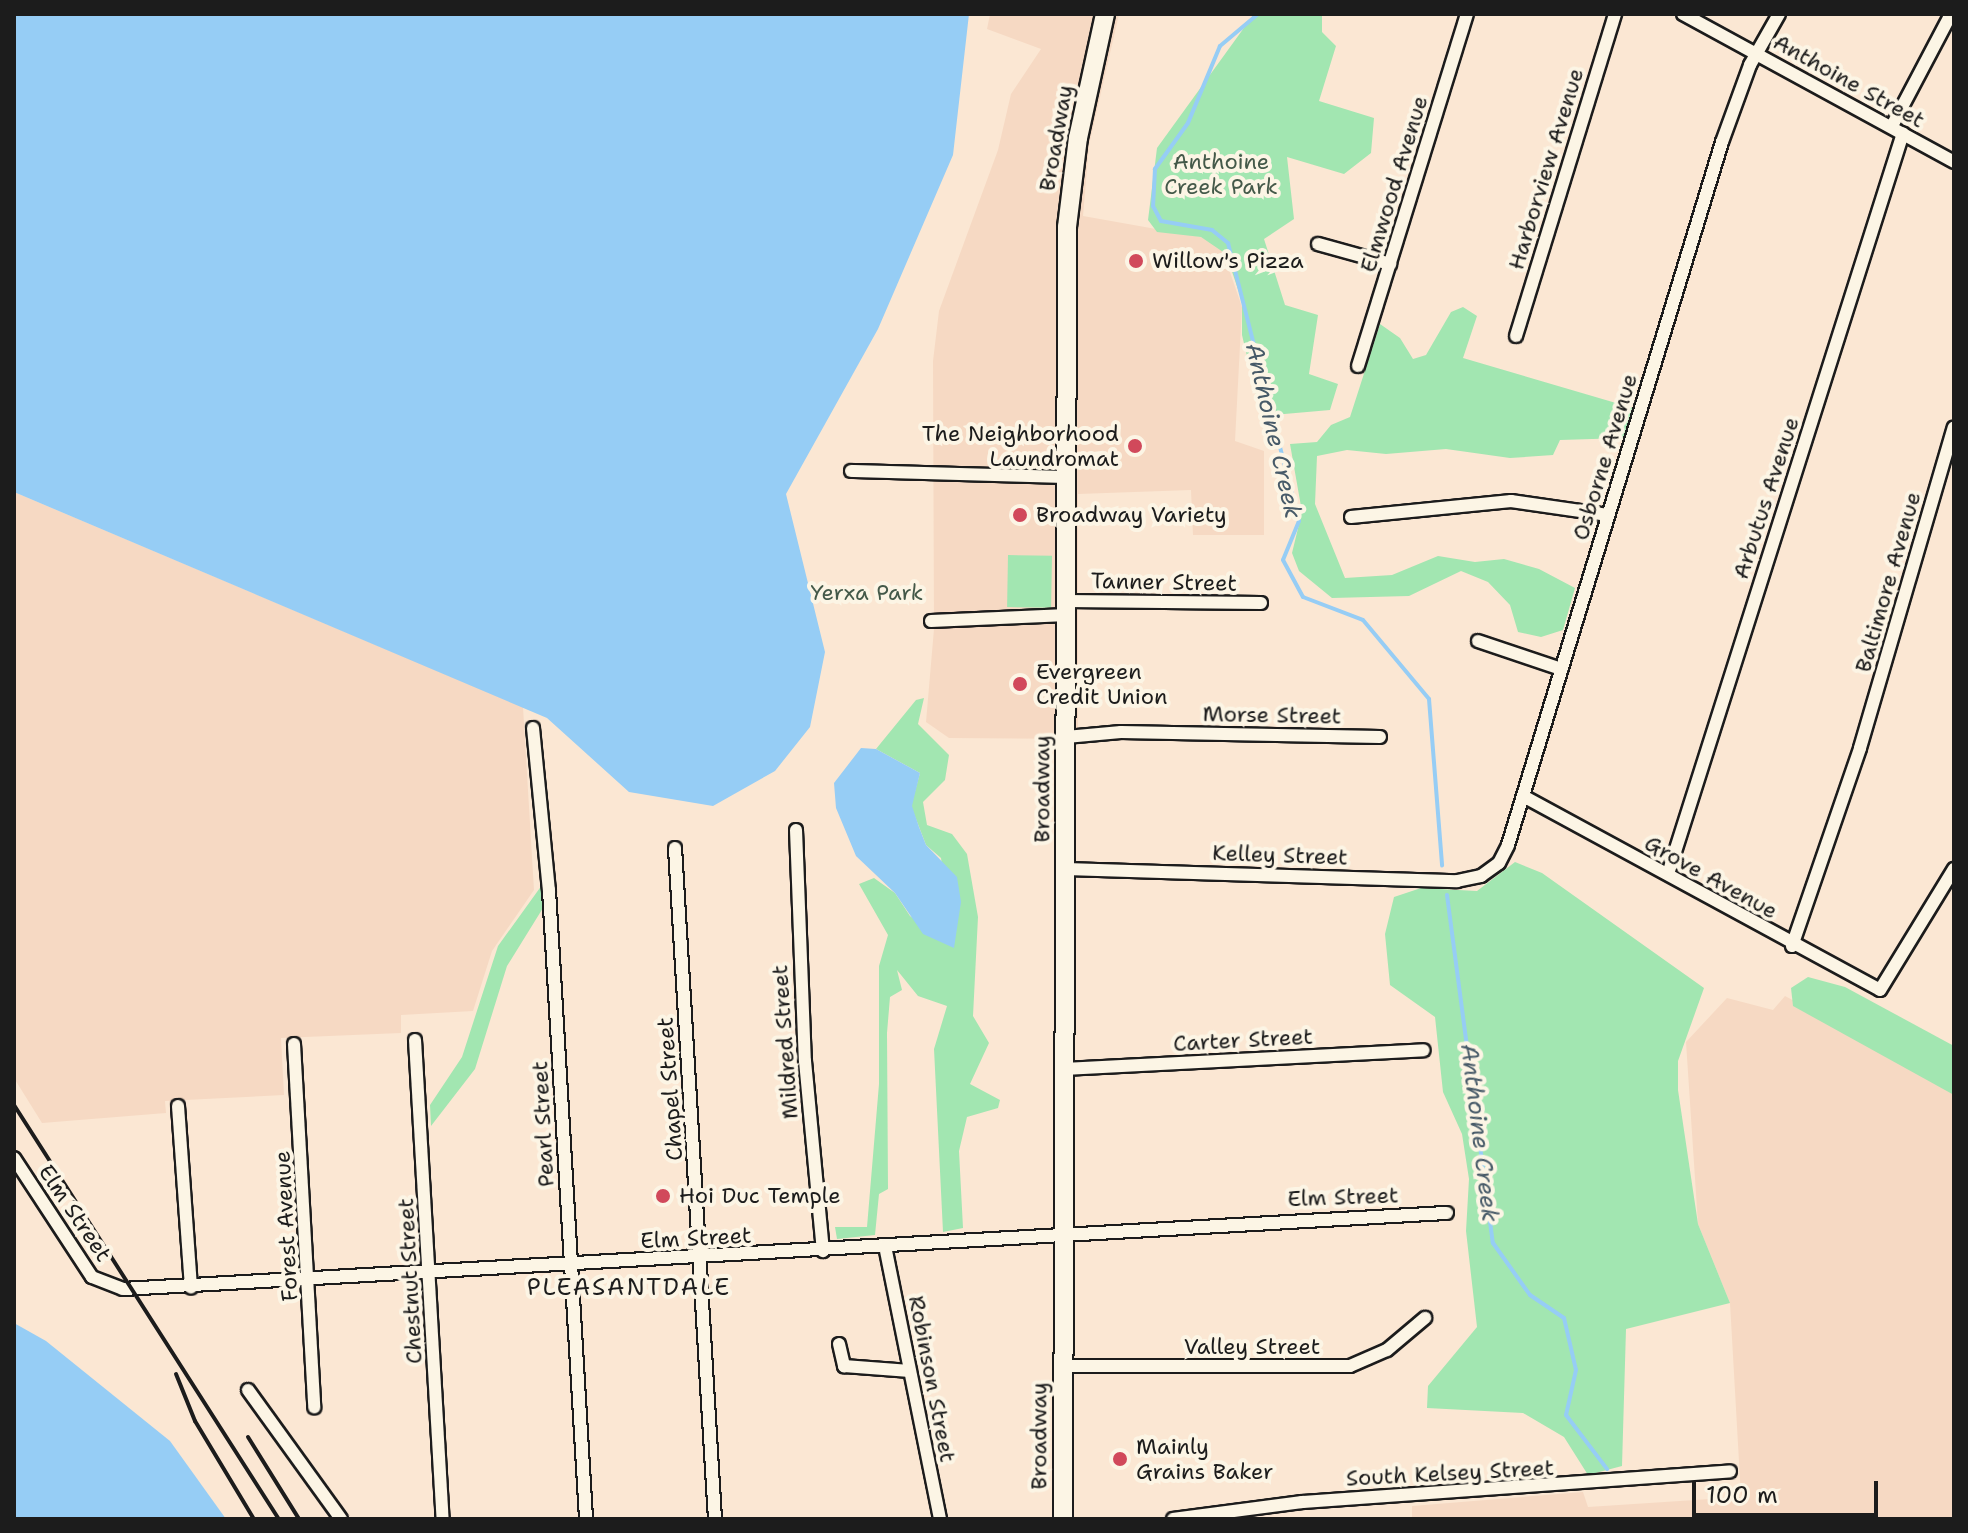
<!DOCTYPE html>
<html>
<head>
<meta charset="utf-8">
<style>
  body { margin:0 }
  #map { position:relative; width:1968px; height:1533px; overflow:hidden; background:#fbe7d3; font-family:"Shantell Sans",sans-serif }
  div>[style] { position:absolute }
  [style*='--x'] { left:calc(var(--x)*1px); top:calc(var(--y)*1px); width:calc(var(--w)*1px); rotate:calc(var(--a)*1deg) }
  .built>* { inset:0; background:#f6d9c3 }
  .green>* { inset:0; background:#a2e6b1; transform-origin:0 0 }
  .water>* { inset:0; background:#96cdf5 }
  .stream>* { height:4px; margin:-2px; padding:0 2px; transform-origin:2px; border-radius:2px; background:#96cdf5 }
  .roads { filter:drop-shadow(2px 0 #1c1c1c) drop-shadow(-2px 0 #1c1c1c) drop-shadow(0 2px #1c1c1c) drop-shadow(0 -2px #1c1c1c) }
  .street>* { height:12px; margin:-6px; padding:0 6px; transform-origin:6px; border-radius:6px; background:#fcf5e5 }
  .primary>* { height:18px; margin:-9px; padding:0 9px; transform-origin:9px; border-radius:9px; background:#fcf5e5 }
  .rail>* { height:4px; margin:-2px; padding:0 2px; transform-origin:2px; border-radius:2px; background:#1c1c1c }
  .dots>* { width:22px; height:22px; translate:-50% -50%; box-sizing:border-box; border:4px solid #fcf5e5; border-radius:50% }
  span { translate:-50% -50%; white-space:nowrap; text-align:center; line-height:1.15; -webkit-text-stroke:8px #fcf5e5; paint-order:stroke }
  .street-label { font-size:22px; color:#1c1c1c }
  .park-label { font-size:22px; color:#445949 }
  .poi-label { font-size:22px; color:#1c1c1c }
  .left { translate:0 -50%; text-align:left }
  .right { translate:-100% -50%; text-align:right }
  .water-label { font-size:24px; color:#475a68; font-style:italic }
  .neighbourhood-label { font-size:24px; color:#1c1c1c; letter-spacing:2px }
  .frame { position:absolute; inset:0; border:16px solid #1c1c1c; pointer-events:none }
  .scale { position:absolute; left:1692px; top:1481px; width:186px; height:36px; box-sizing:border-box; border:4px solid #1c1c1c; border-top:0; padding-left:10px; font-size:24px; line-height:28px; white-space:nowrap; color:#1c1c1c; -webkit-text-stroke:6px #fcf5e5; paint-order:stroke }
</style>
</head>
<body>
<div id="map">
  <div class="built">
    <i style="clip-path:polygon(990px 14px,1119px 14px,1089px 145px,1083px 216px,1201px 237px,1222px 249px,1242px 307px,1235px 441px,1264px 451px,1264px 535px,1193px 535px,1191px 490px,1078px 494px,1078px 739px,949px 738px,926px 722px,934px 629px,933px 361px,939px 311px,998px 150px,1011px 94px,1041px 49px,987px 29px)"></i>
    <i style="clip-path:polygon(14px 492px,523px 707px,534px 890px,492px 951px,473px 1011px,401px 1015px,401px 1033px,281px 1038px,284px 1095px,165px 1101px,166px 1113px,42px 1123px,14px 1078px)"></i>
    <i style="clip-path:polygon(1785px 996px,1952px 1086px,1954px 1519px,1412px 1519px,1412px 1506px,1583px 1492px,1588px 1507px,1741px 1497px,1730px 1303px,1698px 1224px,1686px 1042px,1727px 998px,1773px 1010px)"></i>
  </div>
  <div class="green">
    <i style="clip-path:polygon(1254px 14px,1322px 14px,1322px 32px,1336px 46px,1319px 101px,1374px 118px,1371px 153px,1344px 174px,1287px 157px,1294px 219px,1264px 239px,1285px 305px,1318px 315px,1309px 374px,1338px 384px,1330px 410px,1261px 416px,1242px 335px,1242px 301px,1226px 254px,1201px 237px,1157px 232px,1148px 220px,1157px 148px)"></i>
    <i style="clip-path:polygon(1463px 307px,1477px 316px,1463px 358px,1633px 408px,1625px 438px,1560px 440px,1553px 455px,1510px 458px,1446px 449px,1386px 454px,1347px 450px,1317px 456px,1315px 504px,1345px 578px,1392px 575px,1438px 556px,1475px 562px,1504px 559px,1539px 569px,1575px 588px,1563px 630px,1541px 637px,1518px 632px,1510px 605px,1488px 582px,1461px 571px,1409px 596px,1332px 598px,1299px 571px,1292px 553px,1302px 512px,1290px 444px,1317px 442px,1331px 425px,1350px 417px,1380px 324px,1400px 338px,1413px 359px,1426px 355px,1451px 312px)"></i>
    <i style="left:1008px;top:555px;width:44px;height:52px;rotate:1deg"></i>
    <i style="clip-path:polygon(924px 698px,918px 724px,949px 755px,945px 780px,923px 802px,927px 825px,952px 834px,967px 854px,978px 917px,973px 1016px,989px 1043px,970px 1084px,1000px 1100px,998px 1108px,967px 1117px,959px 1151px,963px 1228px,943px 1232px,934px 1049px,947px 1006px,918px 996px,897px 970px,902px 990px,890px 997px,887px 1033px,888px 1189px,879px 1194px,875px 1235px,837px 1239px,835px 1227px,867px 1227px,879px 1084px,879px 966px,888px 935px,859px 884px,874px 878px,895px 893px,910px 916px,953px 947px,941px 858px,926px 845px,911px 806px,920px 773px,876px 749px,916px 700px)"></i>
    <i style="clip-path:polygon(1515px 862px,1542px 873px,1704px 988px,1678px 1061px,1678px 1090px,1698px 1224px,1730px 1303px,1626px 1329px,1622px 1466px,1588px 1475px,1564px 1437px,1523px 1413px,1427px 1408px,1428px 1386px,1477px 1327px,1466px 1231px,1469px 1179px,1462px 1134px,1443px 1092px,1435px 1017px,1390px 985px,1385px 934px,1394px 897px,1421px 888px,1477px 891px)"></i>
    <i style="clip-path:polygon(542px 885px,543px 908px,507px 966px,475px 1069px,431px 1126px,430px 1105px,462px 1057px,498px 946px)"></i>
    <i style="clip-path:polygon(1808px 977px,1845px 987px,1954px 1046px,1954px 1095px,1793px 1006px,1791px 988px)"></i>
  </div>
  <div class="water">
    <i style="clip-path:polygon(14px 14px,969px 14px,953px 155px,878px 329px,786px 494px,825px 652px,810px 727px,775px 771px,713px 806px,629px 792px,547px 718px,14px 492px)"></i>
    <i style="clip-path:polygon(861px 748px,876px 749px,920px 773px,912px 806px,919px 827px,926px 845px,957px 877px,961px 902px,954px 948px,923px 934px,895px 893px,856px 856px,836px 808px,834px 783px)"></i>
    <i style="clip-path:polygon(14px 1323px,46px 1341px,170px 1441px,226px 1519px,14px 1519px)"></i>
  </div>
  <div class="stream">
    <i style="--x:1258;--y:14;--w:50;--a:139.9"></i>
    <i style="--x:1220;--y:46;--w:83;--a:112.6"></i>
    <i style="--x:1188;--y:123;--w:57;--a:125.7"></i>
    <i style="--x:1155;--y:169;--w:37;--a:93"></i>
    <i style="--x:1153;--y:206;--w:17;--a:62"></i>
    <i style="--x:1161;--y:221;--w:52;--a:10"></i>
    <i style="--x:1212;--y:230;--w:21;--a:39"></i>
    <i style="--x:1228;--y:243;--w:287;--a:75.7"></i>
    <i style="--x:1299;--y:521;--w:42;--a:112.3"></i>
    <i style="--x:1283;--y:560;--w:42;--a:61.6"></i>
    <i style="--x:1303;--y:597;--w:64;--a:21"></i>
    <i style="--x:1363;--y:620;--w:103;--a:50.1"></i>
    <i style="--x:1429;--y:699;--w:167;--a:85.5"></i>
    <i style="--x:1447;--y:895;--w:351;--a:82.5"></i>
    <i style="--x:1493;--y:1243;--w:64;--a:54.6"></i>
    <i style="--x:1530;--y:1295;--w:41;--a:34.1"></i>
    <i style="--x:1564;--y:1318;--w:53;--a:77"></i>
    <i style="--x:1576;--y:1370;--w:46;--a:102.5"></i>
    <i style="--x:1566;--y:1415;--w:68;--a:52.8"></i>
  </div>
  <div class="roads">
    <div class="street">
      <i style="--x:1683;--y:14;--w:309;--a:28.6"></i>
      <i style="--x:1892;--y:126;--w:127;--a:-62.2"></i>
      <i style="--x:1318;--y:244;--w:75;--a:15.5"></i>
      <i style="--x:1516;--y:336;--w:337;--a:-72.9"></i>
      <i style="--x:1358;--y:366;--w:368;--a:-72.8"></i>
      <i style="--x:851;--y:471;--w:217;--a:1.6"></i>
      <i style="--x:1351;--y:517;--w:161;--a:-5.7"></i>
      <i style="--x:1511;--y:501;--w:98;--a:8.2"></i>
      <i style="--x:1067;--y:601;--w:194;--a:0.6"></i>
      <i style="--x:931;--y:621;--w:136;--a:-2.5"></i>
      <i style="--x:1478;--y:641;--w:88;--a:18.6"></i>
      <i style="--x:533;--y:728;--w:163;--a:84.4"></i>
      <i style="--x:549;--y:890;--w:630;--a:86.63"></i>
      <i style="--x:1066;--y:737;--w:55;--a:-5.2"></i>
      <i style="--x:1121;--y:732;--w:259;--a:1.1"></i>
      <i style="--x:1523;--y:796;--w:406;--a:28.5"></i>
      <i style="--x:1880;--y:990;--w:142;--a:-58.6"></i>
      <i style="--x:796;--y:830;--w:231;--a:87.8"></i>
      <i style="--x:805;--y:1061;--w:191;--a:84.6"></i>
      <i style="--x:675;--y:848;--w:672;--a:86.59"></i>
      <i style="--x:1066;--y:869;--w:391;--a:1.8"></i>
      <i style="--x:1457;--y:881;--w:25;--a:-12"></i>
      <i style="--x:1481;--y:876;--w:22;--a:-36"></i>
      <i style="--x:1499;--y:863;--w:20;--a:-63"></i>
      <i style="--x:1508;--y:845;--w:735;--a:-73.07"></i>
      <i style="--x:1722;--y:142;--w:82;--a:-70"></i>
      <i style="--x:1750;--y:65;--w:59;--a:-60.4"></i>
      <i style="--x:1668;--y:874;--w:777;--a:-72.4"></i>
      <i style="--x:1792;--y:946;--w:209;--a:-71"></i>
      <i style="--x:1860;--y:748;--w:334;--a:-73.7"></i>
      <i style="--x:415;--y:1040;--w:480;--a:86.7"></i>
      <i style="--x:294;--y:1044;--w:364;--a:86.8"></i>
      <i style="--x:1065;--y:1069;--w:359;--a:-3"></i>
      <i style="--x:178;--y:1106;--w:182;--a:85.9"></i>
      <i style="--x:14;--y:1158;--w:142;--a:56.8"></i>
      <i style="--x:92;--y:1277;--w:33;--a:21"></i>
      <i style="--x:123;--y:1289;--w:1326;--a:-3.29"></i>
      <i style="--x:885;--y:1246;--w:278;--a:78.6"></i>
      <i style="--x:839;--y:1344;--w:23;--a:77"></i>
      <i style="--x:844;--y:1366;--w:66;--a:4.3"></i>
      <i style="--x:1064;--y:1366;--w:286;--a:0"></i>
      <i style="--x:1350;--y:1366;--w:40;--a:-23.4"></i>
      <i style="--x:1387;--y:1350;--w:50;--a:-40.1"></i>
      <i style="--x:248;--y:1390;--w:159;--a:54.2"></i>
      <i style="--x:1173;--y:1519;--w:130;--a:-7.5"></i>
      <i style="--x:1302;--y:1502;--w:429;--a:-4.1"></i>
    </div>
    <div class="primary">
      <i style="--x:1063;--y:1519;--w:1292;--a:-89.82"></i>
      <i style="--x:1067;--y:227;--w:90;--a:-83"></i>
      <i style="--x:1078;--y:138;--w:127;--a:-77.7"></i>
    </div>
  </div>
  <div class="rail">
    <i style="--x:14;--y:1105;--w:492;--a:57.4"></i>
    <i style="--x:176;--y:1374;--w:51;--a:68"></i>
    <i style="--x:195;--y:1421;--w:114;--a:59"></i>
    <i style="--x:248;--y:1437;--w:97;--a:58.1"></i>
  </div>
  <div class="dots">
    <i style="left:1136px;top:261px;background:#d1495b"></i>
    <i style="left:1135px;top:446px;background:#d1495b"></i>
    <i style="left:1020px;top:515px;background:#d1495b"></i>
    <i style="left:1020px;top:684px;background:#d1495b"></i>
    <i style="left:663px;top:1196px;background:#d1495b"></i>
    <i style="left:1120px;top:1459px;background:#d1495b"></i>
  </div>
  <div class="street-label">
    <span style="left:1849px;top:81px;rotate:29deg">Anthoine Street</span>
    <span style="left:1056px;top:138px;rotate:-80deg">Broadway</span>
    <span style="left:1546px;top:169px;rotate:-73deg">Harborview Avenue</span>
    <span style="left:1394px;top:184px;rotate:-73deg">Elmwood Avenue</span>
    <span style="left:1605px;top:457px;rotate:-73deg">Osborne Avenue</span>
    <span style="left:1766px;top:498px;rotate:-72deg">Arbutus Avenue</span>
    <span style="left:1164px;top:582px;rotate:1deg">Tanner Street</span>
    <span style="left:1888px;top:582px;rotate:-74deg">Baltimore Avenue</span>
    <span style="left:1272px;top:715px;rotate:1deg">Morse Street</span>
    <span style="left:1042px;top:789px;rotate:-90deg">Broadway</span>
    <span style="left:1280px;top:855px;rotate:2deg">Kelley Street</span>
    <span style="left:1711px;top:877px;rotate:29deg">Grove Avenue</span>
    <span style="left:1243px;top:1040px;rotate:-3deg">Carter Street</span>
    <span style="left:785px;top:1042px;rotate:-94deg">Mildred Street</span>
    <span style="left:670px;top:1089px;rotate:-94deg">Chapel Street</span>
    <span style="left:543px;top:1124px;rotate:-93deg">Pearl Street</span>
    <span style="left:1343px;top:1197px;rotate:-2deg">Elm Street</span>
    <span style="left:75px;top:1213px;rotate:56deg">Elm Street</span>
    <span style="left:286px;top:1226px;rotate:-93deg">Forest Avenue</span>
    <span style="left:696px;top:1238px;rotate:-3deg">Elm Street</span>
    <span style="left:410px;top:1281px;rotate:-93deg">Chestnut Street</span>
    <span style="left:1252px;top:1347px">Valley Street</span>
    <span style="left:932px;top:1379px;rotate:79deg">Robinson Street</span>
    <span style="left:1039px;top:1436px;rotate:-90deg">Broadway</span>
    <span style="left:1450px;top:1473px;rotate:-3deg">South Kelsey Street</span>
  </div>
  <div class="park-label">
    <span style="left:1221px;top:174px">Anthoine<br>Creek Park</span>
    <span style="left:867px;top:593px">Yerxa Park</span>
  </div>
  <div class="poi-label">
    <span class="left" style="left:1152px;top:261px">Willow's Pizza</span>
    <span class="right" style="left:1119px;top:446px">The Neighborhood<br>Laundromat</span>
    <span class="left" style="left:1036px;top:515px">Broadway Variety</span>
    <span class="left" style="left:1036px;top:684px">Evergreen<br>Credit Union</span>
    <span class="left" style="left:679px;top:1196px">Hoi Duc Temple</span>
    <span class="left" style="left:1136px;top:1459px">Mainly<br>Grains Baker</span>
  </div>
  <div class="water-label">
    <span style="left:1273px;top:431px;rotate:77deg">Anthoine Creek</span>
    <span style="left:1479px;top:1133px;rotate:83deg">Anthoine Creek</span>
  </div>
  <div class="neighbourhood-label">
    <span style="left:629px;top:1288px">PLEASANTDALE</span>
  </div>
  <div class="frame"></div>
  <div class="scale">100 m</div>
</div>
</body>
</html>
